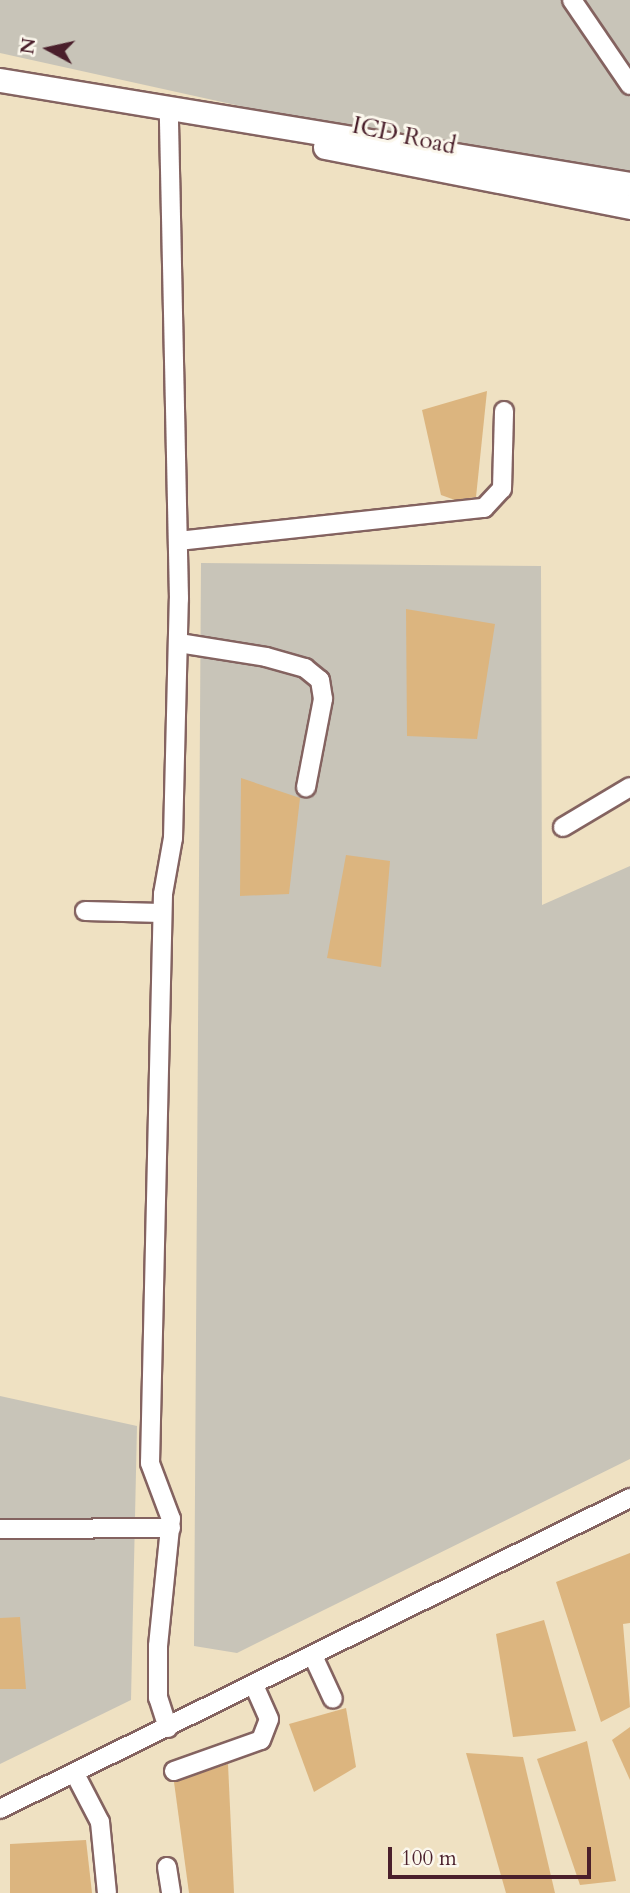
<!DOCTYPE html>
<html>
<head>
<meta charset="utf-8">
<style>
  body { margin:0 }
  #map { position:relative; width:630px; height:1893px; overflow:hidden; background:#efe1c2; font-family:Cardo,serif }
  div>[style] { position:absolute }
  [style*='--x'] { left:calc(var(--x)*1px); top:calc(var(--y)*1px); width:calc(var(--w)*1px); rotate:calc(var(--a)*1deg) }
  .industrial>* { inset:0; background:#c8c4b8 }
  .building>* { inset:0; background:#dcb57f }
  .roads { filter:drop-shadow(2px 0 #846360) drop-shadow(-2px 0 #846360) drop-shadow(0 2px #846360) drop-shadow(0 -2px #846360) }
  .minor>* { height:18px; margin:-9px; padding:0 9px; transform-origin:9px; border-radius:9px; background:#fff }
  .major>* { height:23px; margin:-11.5px; padding:0 11.5px; transform-origin:11.5px; border-radius:11.5px; background:#fff }
  span { translate:-50% -50%; white-space:nowrap; text-align:center; line-height:1.15; -webkit-text-stroke:6px #fbf7ec; paint-order:stroke }
  .street-label { font-size:24px; color:#4a1f2b }
  .north { position:absolute; left:14px; top:14px; width:70px; height:70px; -webkit-text-stroke:5px #fbf7ec; paint-order:stroke; rotate:278deg; font-size:19px; font-weight:700; line-height:28px; text-align:center; color:#4a1f2b }
  .north::after { content:''; display:block; margin:auto; width:24px; height:32px; background:#4a1f2b; clip-path:polygon(50% 0,100% 100%,50% 72%,0 100%) }
  .scale { position:absolute; left:388px; top:1847px; width:203px; height:32px; box-sizing:border-box; border:4px solid #4a1f2b; border-top:0; padding-left:9px; font-size:21px; line-height:24px; white-space:nowrap; color:#4a1f2b; -webkit-text-stroke:5px #fbf7ec; paint-order:stroke }
</style>
</head>
<body>
<div id="map">
  <div class="industrial">
    <i style="clip-path:polygon(0 0,630px 0,630px 192px,0 53px)"></i>
    <i style="clip-path:polygon(201px 563px,541px 566px,542px 905px,630px 866px,630px 1459px,237px 1653px,194px 1646px)"></i>
    <i style="clip-path:polygon(0 1396px,137px 1426px,131px 1700px,0 1764px)"></i>
  </div>
  <div class="building">
    <i style="clip-path:polygon(487px 391px,476px 497px,455px 500px,441px 495px,422px 410px)"></i>
    <i style="clip-path:polygon(406px 609px,495px 624px,477px 739px,407px 736px)"></i>
    <i style="clip-path:polygon(241px 778px,300px 798px,289px 894px,240px 896px)"></i>
    <i style="clip-path:polygon(346px 855px,390px 861px,381px 967px,327px 958px)"></i>
    <i style="clip-path:polygon(630px 1553px,630px 1623px,623px 1624px,630px 1707px,601px 1722px,556px 1582px)"></i>
    <i style="clip-path:polygon(20px 1617px,26px 1689px,0 1689px,0 1618px)"></i>
    <i style="clip-path:polygon(544px 1620px,576px 1731px,513px 1737px,496px 1634px)"></i>
    <i style="clip-path:polygon(346px 1708px,356px 1767px,314px 1792px,289px 1724px)"></i>
    <i style="clip-path:polygon(630px 1727px,630px 1780px,612px 1740px)"></i>
    <i style="clip-path:polygon(587px 1741px,616px 1881px,580px 1885px,537px 1759px)"></i>
    <i style="clip-path:polygon(466px 1753px,523px 1757px,555px 1893px,506px 1893px)"></i>
    <i style="clip-path:polygon(228px 1764px,234px 1893px,189px 1893px,174px 1782px)"></i>
    <i style="clip-path:polygon(86px 1840px,92px 1893px,10px 1893px,10px 1844px)"></i>
  </div>
  <div class="roads">
    <div class="minor">
      <i style="--x:572;--y:0;--w:103;--a:55.7"></i>
      <i style="--x:178;--y:541;--w:308;--a:-6.2"></i>
      <i style="--x:484;--y:508;--w:26;--a:-47"></i>
      <i style="--x:502;--y:489;--w:78;--a:-88.5"></i>
      <i style="--x:179;--y:643;--w:88;--a:9.1"></i>
      <i style="--x:266;--y:657;--w:41;--a:15.8"></i>
      <i style="--x:305;--y:668;--w:19;--a:39"></i>
      <i style="--x:320;--y:680;--w:19;--a:81"></i>
      <i style="--x:323;--y:699;--w:90;--a:100.9"></i>
      <i style="--x:563;--y:827;--w:78;--a:-30.8"></i>
      <i style="--x:85;--y:911;--w:77;--a:1.5"></i>
      <i style="--x:0;--y:1529;--w:171;--a:-0.3"></i>
      <i style="--x:313;--y:1656;--w:47;--a:65.1"></i>
      <i style="--x:168;--y:1728;--w:32;--a:-108"></i>
      <i style="--x:158;--y:1698;--w:52;--a:-90"></i>
      <i style="--x:158;--y:1646;--w:128;--a:-84.2"></i>
      <i style="--x:171;--y:1519;--w:60;--a:-110.6"></i>
      <i style="--x:150;--y:1463;--w:569;--a:-88.69"></i>
      <i style="--x:163;--y:894;--w:57;--a:-79.9"></i>
      <i style="--x:173;--y:838;--w:239;--a:-88.6"></i>
      <i style="--x:179;--y:599;--w:488;--a:-91.2"></i>
      <i style="--x:174;--y:1771;--w:92;--a:-19.6"></i>
      <i style="--x:261;--y:1740;--w:22;--a:-69"></i>
      <i style="--x:269;--y:1719;--w:37;--a:-114"></i>
      <i style="--x:75;--y:1774;--w:54;--a:62.5"></i>
      <i style="--x:100;--y:1822;--w:71;--a:84.4"></i>
      <i style="--x:0;--y:1809;--w:703;--a:-26.27"></i>
      <i style="--x:167;--y:1867;--w:26;--a:81"></i>
    </div>
    <div class="major">
      <i style="--x:0;--y:80;--w:639;--a:9.37"></i>
      <i style="--x:325;--y:147;--w:311;--a:11.1"></i>
    </div>
  </div>
  <div class="street-label">
    <span style="left:404px;top:136px;rotate:12deg">ICD Road</span>
  </div>
  <div class="north">N</div>
  <div class="scale">100 m</div>
</div>
</body>
</html>
